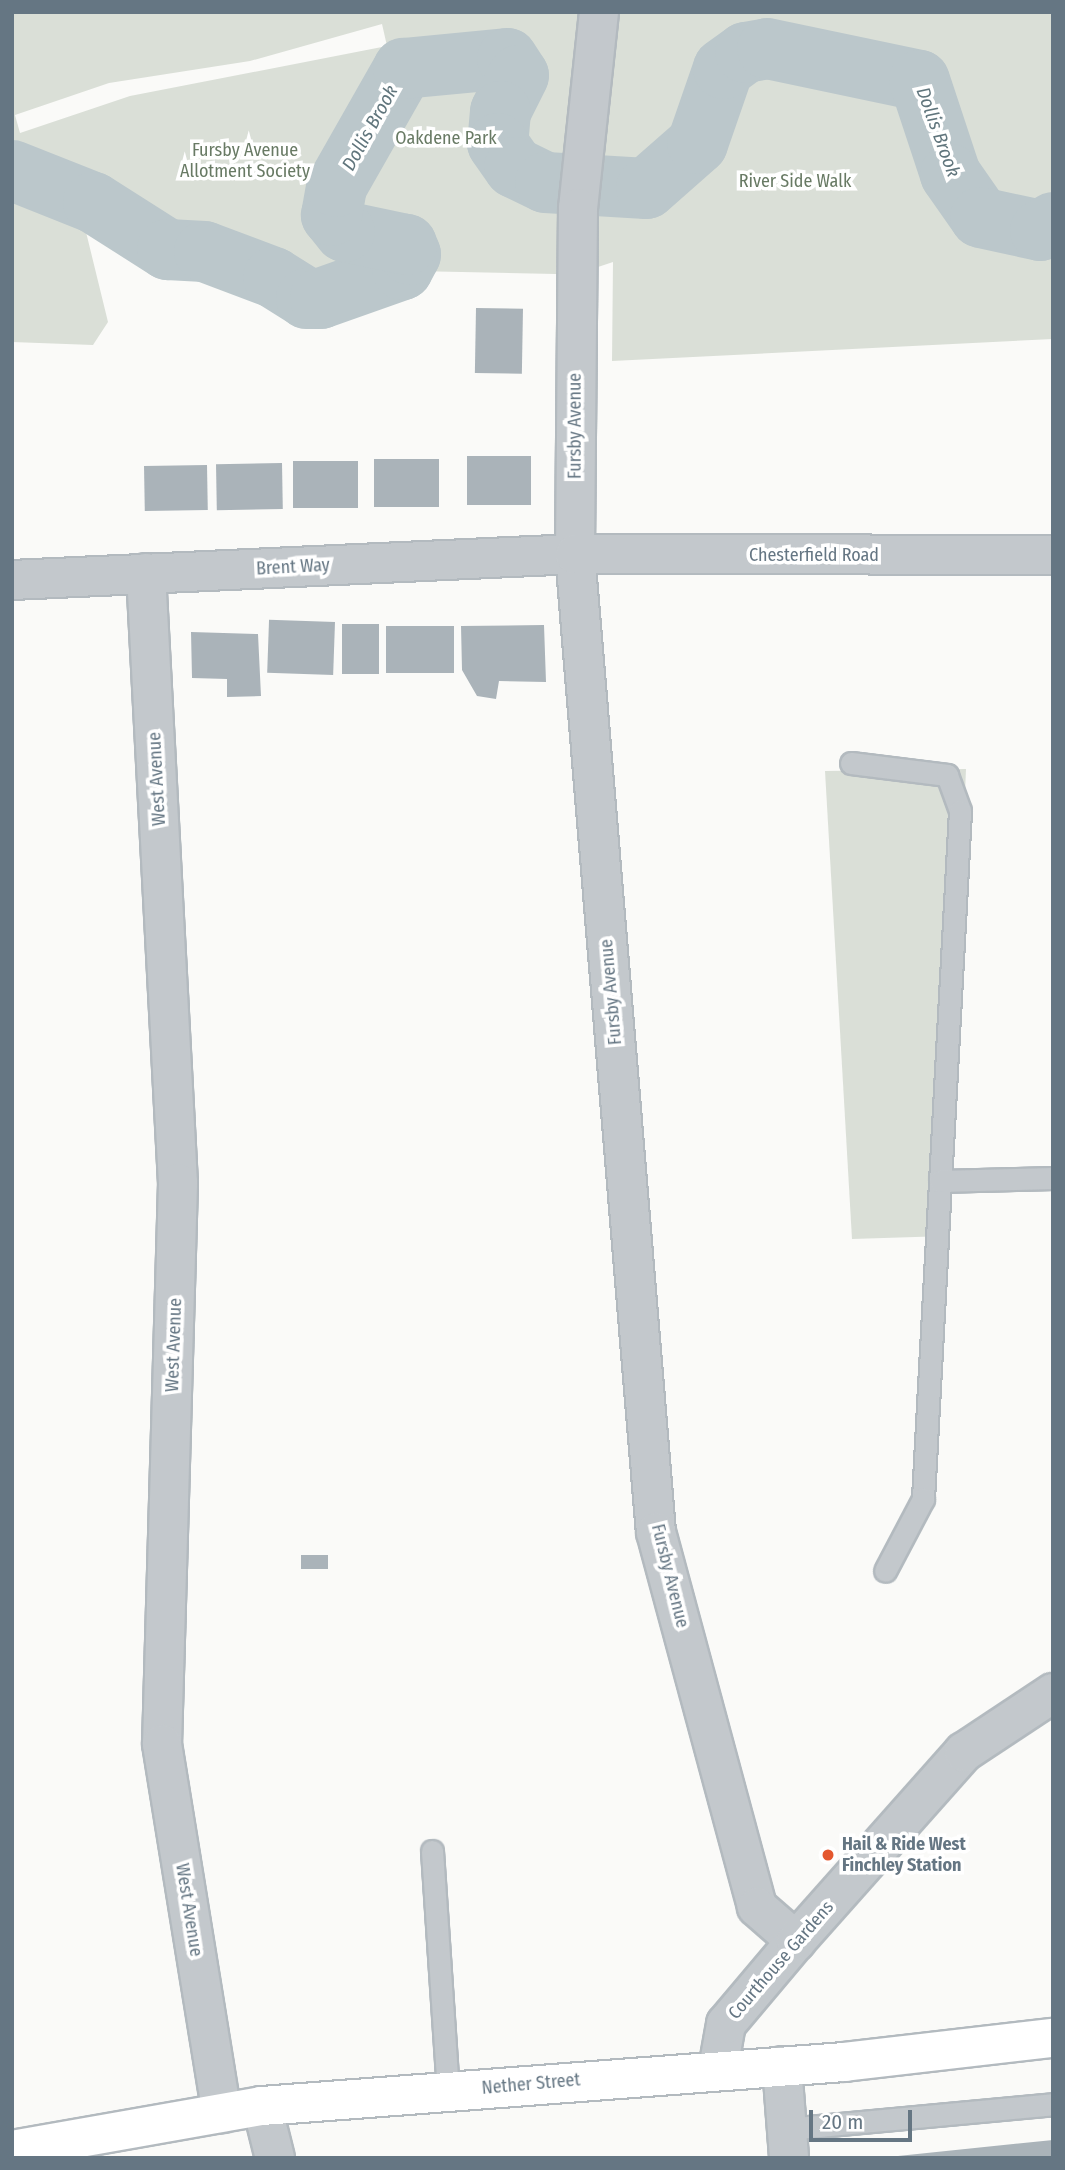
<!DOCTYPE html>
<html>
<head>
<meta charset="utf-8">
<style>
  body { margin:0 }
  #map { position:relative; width:1065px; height:2170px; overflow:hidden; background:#fafaf8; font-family:"Fira Sans Condensed",sans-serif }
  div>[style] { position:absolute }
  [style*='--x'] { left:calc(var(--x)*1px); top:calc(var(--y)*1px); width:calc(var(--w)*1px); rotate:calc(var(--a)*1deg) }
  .green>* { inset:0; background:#dadfd7 }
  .river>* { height:61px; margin:-30.5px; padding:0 30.5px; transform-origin:30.5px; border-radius:30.5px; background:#bbc7cb }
  .building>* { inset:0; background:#aab3b9; transform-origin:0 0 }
  .roads { filter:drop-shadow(2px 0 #b3babf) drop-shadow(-2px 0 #b3babf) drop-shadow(0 2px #b3babf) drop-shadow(0 -2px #b3babf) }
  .lane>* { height:21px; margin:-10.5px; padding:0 10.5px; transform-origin:10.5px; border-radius:10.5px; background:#c3c8cc }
  .street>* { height:38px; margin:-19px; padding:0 19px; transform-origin:19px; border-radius:19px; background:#c3c8cc }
  .secondary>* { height:38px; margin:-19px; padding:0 19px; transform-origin:19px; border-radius:19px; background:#fff }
  .dots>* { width:19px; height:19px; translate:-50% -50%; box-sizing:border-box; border:4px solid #fff; border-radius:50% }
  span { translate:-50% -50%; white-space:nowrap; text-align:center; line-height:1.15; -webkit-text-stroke:7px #fff; paint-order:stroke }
  .park-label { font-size:18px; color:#687a64 }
  .street-label { font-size:18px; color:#657683 }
  .poi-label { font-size:18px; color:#657683; font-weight:700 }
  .left { translate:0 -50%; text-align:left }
  .water-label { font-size:19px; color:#60757c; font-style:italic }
  .frame { position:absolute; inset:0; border:14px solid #657683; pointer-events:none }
  .scale { position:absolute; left:809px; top:2110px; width:103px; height:32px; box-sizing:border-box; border:4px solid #657683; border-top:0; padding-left:9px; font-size:21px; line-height:24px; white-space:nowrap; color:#657683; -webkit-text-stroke:5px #fff; paint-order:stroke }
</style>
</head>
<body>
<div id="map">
  <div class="green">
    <i style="clip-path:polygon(evenodd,12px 12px,1053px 12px,1053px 339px,612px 361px,613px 262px,589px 270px,559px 222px,556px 274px,413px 271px,397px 288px,365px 290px,317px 313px,273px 284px,206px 268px,206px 259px,165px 259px,105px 219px,91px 221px,86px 232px,108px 322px,93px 345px,12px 342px,12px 12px,382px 24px,387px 46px,130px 96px,20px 133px,15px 115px,109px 83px,250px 61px,382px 24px)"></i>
    <i style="clip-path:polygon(966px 769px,947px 1236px,852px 1239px,825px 771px)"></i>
  </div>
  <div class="river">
    <i style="--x:12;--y:170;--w:87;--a:21.6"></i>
    <i style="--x:93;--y:202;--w:88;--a:32.4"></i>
    <i style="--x:167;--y:249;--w:37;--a:3"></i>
    <i style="--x:204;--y:251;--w:74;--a:20.6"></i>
    <i style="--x:273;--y:277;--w:39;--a:32"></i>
    <i style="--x:306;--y:298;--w:14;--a:0"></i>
    <i style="--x:320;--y:298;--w:87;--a:-19.5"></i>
    <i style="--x:402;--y:269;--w:17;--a:-62"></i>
    <i style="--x:410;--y:254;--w:11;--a:-112"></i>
    <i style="--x:406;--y:244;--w:63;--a:-168.2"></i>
    <i style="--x:344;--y:231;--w:21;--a:-129"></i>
    <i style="--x:331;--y:215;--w:29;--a:-80"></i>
    <i style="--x:336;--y:186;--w:136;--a:-60.4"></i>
    <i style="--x:403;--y:68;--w:104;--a:-5.5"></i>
    <i style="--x:507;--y:58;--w:20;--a:57"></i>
    <i style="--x:518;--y:75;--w:40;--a:116.6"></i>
    <i style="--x:500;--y:111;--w:32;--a:95"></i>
    <i style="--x:497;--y:143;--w:29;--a:55"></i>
    <i style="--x:514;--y:167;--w:34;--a:26"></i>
    <i style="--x:545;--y:182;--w:101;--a:3.4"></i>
    <i style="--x:646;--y:188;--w:68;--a:-41.4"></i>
    <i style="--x:697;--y:143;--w:79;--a:-70.9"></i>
    <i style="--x:723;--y:68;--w:27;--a:-36"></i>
    <i style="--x:745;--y:52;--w:22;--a:-10"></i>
    <i style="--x:767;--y:48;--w:155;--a:11.9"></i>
    <i style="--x:919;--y:80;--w:99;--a:71.7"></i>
    <i style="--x:950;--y:174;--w:52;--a:55.1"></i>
    <i style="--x:980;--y:217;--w:61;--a:12.2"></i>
    <i style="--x:1040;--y:230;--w:15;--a:-32"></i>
  </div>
  <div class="building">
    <i style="left:476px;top:308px;width:47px;height:65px;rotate:1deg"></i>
    <i style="left:531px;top:456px;width:49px;height:64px;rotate:90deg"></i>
    <i style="left:439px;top:459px;width:48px;height:65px;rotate:90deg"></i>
    <i style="left:358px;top:461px;width:47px;height:65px;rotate:90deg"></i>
    <i style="left:282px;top:463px;width:46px;height:66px;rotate:89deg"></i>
    <i style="left:207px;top:465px;width:45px;height:63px;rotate:89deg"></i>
    <i style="left:335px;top:622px;width:53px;height:66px;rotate:92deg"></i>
    <i style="left:342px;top:624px;width:37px;height:50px"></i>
    <i style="clip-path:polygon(544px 625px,546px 682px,499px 681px,496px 699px,477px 696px,462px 670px,461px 626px)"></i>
    <i style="left:386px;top:626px;width:68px;height:47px"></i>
    <i style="clip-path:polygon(191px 632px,258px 634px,261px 696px,227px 697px,227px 679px,192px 678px)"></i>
    <i style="left:328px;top:1555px;width:14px;height:27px;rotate:90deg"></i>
    <i style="clip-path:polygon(1053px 2140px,1053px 2158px,898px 2158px,898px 2156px)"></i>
  </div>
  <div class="roads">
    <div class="lane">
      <i style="--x:851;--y:763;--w:97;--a:7.1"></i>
      <i style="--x:947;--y:775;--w:38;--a:70"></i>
      <i style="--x:960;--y:811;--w:689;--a:93.08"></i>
      <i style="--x:923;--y:1499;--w:81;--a:117.8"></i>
      <i style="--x:940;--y:1181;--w:113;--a:-1.5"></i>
      <i style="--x:432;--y:1851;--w:241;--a:86.2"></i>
      <i style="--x:786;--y:2129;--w:268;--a:-5.3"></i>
    </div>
    <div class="street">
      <i style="--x:599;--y:12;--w:197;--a:96.1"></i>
      <i style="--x:578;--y:208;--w:346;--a:90.5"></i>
      <i style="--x:575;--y:554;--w:981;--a:85.27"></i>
      <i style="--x:656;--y:1532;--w:388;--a:74.9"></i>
      <i style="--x:757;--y:1907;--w:52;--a:41.1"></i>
      <i style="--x:146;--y:573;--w:611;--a:87"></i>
      <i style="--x:178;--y:1183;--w:561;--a:91.63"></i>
      <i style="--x:162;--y:1744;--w:374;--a:80.8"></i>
      <i style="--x:12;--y:580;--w:564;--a:-2.64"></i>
      <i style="--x:575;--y:554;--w:478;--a:0.1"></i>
      <i style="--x:782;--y:2066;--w:92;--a:85.6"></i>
      <i style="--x:718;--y:2069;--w:46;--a:-79.9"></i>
      <i style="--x:726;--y:2024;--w:109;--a:-49.9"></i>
      <i style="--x:796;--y:1941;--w:253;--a:-48.4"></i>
      <i style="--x:964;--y:1752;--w:107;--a:-33.5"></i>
      <i style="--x:262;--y:2106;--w:54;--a:76"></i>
    </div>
    <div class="secondary">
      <i style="--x:12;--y:2150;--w:254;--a:-10"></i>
      <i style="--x:262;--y:2106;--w:584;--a:-4.32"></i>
      <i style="--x:844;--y:2062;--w:210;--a:-6.6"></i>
    </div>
  </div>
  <div class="dots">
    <i style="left:828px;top:1855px;background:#e4572e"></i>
  </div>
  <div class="park-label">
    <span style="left:446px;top:138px">Oakdene Park</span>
    <span style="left:245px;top:161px">Fursby Avenue<br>Allotment Society</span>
    <span style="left:795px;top:181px">River Side Walk</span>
  </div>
  <div class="street-label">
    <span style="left:575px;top:426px;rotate:-90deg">Fursby Avenue</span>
    <span style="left:814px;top:555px">Chesterfield Road</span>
    <span style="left:293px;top:567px;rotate:-3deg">Brent Way</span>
    <span style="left:157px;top:779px;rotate:-93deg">West Avenue</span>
    <span style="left:611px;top:992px;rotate:-95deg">Fursby Avenue</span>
    <span style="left:174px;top:1345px;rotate:-88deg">West Avenue</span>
    <span style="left:670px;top:1576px;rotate:76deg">Fursby Avenue</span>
    <span style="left:189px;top:1910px;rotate:81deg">West Avenue</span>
    <span style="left:781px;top:1960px;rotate:-49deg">Courthouse Gardens</span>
    <span style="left:531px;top:2084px;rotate:-5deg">Nether Street</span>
  </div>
  <div class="poi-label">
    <span class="left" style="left:842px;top:1855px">Hail &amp; Ride West<br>Finchley Station</span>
  </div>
  <div class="water-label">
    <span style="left:370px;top:128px;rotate:-61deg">Dollis Brook</span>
    <span style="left:938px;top:132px;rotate:70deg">Dollis Brook</span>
  </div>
  <div class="frame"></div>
  <div class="scale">20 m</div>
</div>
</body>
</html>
